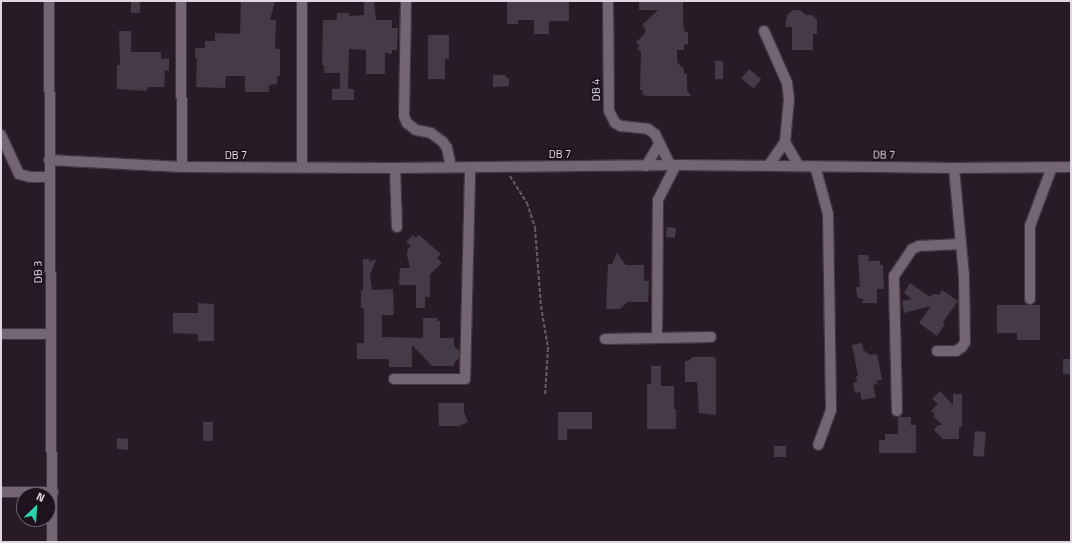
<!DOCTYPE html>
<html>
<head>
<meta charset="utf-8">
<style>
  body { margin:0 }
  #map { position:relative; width:1072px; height:543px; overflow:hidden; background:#271c26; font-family:"Titillium Web",sans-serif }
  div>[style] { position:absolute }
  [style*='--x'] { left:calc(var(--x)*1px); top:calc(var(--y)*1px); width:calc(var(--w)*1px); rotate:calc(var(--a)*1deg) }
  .building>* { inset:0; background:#453a47; transform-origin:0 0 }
  .path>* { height:2px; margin-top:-1px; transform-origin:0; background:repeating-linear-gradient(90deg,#665c65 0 4px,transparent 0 6px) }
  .roads { filter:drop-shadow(1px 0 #423841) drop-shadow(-1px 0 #423841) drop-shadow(0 1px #423841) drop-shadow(0 -1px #423841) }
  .minor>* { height:10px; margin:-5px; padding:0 5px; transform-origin:5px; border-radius:5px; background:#746572 }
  span { translate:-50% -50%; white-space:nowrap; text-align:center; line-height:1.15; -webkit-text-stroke:4px #1e131d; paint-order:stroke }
  .street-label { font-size:11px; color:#e0d8e0 }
  .frame { position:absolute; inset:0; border:2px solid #e0d8e0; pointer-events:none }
  .north { position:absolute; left:16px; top:487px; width:40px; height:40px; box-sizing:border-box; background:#1e131d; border:1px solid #6c626b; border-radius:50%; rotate:25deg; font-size:11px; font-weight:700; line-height:16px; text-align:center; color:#e0d8e0 }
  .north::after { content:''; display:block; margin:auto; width:14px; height:18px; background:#28d5ad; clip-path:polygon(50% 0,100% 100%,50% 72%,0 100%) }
</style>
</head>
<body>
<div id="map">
  <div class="building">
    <i style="left:131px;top:1px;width:9px;height:12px"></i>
    <i style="clip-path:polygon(241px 1px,275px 1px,270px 20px,276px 20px,275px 49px,280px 49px,280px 76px,277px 76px,277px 84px,269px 85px,269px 92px,245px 92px,245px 76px,226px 76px,225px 88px,196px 87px,197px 58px,195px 58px,195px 48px,205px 48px,205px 41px,215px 41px,215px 33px,240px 34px)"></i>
    <i style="clip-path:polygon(364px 1px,374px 1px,376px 20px,392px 20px,392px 28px,398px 28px,397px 50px,392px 50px,392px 54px,385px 53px,385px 74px,366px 74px,366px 50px,349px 49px,348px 89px,354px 89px,354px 100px,332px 100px,332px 89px,340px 89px,340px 73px,324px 73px,324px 65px,322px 65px,323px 20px,335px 20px,337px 18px,337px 13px,349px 13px,349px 16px,364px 15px)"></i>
    <i style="clip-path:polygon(507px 1px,569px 1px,569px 21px,549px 21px,549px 34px,534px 34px,534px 20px,518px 20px,518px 24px,507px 24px)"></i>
    <i style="clip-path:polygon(639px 1px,683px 1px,683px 23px,685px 32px,688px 32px,688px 44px,684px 45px,684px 50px,677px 50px,677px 62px,684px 69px,684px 74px,687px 74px,687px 90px,691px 96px,648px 96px,642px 95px,643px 90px,640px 90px,641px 52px,637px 48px,640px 46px,636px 42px,645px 34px,644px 33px,646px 30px,642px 25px,658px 10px,639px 10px)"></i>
    <i style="clip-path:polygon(793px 10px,800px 10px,806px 15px,812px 15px,817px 20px,817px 34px,813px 34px,813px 50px,792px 50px,792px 27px,785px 27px,787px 15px)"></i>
    <i style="clip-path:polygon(119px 31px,131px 31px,131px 52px,161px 52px,161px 59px,169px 58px,169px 71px,165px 70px,164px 87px,147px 87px,147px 91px,117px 89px,117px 65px,120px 65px)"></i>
    <i style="clip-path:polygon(428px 35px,449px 35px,449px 59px,445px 59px,445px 79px,428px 79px)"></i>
    <i style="left:715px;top:61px;width:8px;height:18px"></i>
    <i style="left:749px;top:69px;width:16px;height:12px;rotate:40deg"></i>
    <i style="clip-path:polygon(493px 75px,506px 75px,506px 78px,509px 78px,509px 86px,493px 87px)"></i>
    <i style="left:667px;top:227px;width:9px;height:10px;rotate:6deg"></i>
    <i style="clip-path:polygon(413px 235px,416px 238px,419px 235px,441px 254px,437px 258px,442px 263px,430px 274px,430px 297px,425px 297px,425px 308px,416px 308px,416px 285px,399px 285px,400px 268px,410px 268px,407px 255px,408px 248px,411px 246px,406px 242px)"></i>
    <i style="clip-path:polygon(617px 253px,626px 265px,644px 265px,644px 281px,649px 281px,648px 302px,627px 302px,620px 309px,606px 309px,608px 264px,612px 264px)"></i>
    <i style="clip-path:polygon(858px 255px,869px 255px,868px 261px,880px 261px,880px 265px,883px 265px,884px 289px,877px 289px,877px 303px,862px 303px,863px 299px,858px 298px,857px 296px,856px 287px,860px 287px)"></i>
    <i style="clip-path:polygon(363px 259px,369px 259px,369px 262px,376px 259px,370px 275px,372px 290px,393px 289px,394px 315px,382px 315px,382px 337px,423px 338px,423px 318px,438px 318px,437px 321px,440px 321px,440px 338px,454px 338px,454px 346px,459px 351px,459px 358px,454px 363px,454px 366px,432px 366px,412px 345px,412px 367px,389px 367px,389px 359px,357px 359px,357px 343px,364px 343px,364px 308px,361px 308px,361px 290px,363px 290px)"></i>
    <i style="clip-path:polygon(910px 283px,930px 297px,933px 294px,939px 295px,942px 290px,958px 301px,943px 322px,945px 324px,937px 336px,919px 323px,931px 306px,904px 313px,902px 301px,912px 299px,904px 293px)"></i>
    <i style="clip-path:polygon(198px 303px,214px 304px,214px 341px,198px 341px,198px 334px,173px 333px,173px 313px,198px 313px)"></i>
    <i style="clip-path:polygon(997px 305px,1040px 305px,1040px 340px,1017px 340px,1017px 333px,997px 333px)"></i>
    <i style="clip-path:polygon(862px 343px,863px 350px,871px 355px,877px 354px,882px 380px,876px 381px,877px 384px,873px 385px,876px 397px,862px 400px,860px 392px,855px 393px,853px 383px,857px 382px,856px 376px,858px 376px,852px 345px)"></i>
    <i style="clip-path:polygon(693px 357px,715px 357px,716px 360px,716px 415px,699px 413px,697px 382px,685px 382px,685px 361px,688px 361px)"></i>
    <i style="left:1063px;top:359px;width:8px;height:15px"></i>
    <i style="clip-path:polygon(651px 366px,661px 366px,661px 386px,674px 386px,674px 409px,676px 409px,676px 429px,647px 429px,647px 384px,651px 384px)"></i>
    <i style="clip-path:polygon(940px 391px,953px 405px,953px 394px,962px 394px,962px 427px,959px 427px,959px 439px,943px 439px,934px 430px,938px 425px,942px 425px,933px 416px,935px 414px,931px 411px,938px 404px,932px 399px)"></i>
    <i style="clip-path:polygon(438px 403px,464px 403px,464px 412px,468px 422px,459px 426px,439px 426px)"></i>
    <i style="clip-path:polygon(558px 412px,592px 412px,592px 429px,567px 429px,567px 440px,558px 440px)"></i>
    <i style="clip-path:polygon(898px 417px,911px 417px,911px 425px,916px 425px,916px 453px,879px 453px,879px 440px,885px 440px,885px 434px,898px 434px)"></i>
    <i style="left:203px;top:422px;width:10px;height:19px"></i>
    <i style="left:975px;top:431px;width:11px;height:25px;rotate:5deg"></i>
    <i style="clip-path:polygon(117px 438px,128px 439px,128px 450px,117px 449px)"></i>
    <i style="left:774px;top:446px;width:12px;height:11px"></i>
  </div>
  <div class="path">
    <i style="--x:510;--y:176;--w:32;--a:58"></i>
    <i style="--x:527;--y:203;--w:26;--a:72"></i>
    <i style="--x:535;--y:228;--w:78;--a:85.6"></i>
    <i style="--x:541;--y:306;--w:43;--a:80.5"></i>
    <i style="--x:548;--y:348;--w:48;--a:93.6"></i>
  </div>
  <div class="roads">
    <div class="minor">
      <i style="--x:49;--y:1;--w:541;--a:89.68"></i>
      <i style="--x:181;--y:1;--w:166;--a:89.7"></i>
      <i style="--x:302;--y:1;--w:166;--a:90"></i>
      <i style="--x:406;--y:1;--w:115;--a:91"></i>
      <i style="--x:404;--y:116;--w:8;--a:67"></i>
      <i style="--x:407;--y:123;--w:11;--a:38"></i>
      <i style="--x:416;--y:130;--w:15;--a:11"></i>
      <i style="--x:431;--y:133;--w:15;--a:37"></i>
      <i style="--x:443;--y:142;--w:7;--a:56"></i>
      <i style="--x:447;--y:148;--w:19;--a:78"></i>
      <i style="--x:608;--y:1;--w:110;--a:89.5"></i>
      <i style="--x:609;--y:111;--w:13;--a:63"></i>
      <i style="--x:615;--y:123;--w:7;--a:27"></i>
      <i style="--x:621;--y:126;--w:27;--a:6"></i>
      <i style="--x:648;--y:129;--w:9;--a:36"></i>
      <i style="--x:655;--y:134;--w:34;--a:64"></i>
      <i style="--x:764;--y:31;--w:57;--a:66.1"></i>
      <i style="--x:787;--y:83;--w:16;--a:83"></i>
      <i style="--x:789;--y:99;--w:43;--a:95.3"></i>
      <i style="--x:785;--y:142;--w:28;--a:125"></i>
      <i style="--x:1;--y:135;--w:43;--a:65.2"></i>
      <i style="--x:19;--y:174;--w:11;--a:15"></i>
      <i style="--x:30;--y:177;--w:19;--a:0"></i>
      <i style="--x:785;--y:142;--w:28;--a:60"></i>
      <i style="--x:49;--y:160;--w:133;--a:3"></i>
      <i style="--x:182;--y:167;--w:213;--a:0.3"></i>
      <i style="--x:395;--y:168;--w:281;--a:-0.6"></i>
      <i style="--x:676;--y:165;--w:278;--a:0.6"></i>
      <i style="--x:954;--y:168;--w:117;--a:-0.5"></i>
      <i style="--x:646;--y:166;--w:26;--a:-59"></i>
      <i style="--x:815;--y:166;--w:50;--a:74.8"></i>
      <i style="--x:828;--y:214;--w:196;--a:89.1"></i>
      <i style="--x:831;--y:410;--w:37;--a:110"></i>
      <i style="--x:395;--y:168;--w:59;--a:88.1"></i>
      <i style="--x:1030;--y:299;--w:73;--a:-90"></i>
      <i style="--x:1030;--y:226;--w:63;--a:-69.6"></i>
      <i style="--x:1;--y:334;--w:50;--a:0"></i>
      <i style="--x:657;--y:338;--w:138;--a:-89.6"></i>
      <i style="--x:658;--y:200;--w:39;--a:-63"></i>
      <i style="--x:605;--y:339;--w:106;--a:-1.1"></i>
      <i style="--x:937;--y:351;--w:19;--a:0"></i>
      <i style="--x:956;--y:351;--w:7;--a:-34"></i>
      <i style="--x:962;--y:347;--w:6;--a:-59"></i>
      <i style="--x:965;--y:342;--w:66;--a:-90.9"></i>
      <i style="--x:964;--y:276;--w:108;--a:-95.3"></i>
      <i style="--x:394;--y:379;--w:71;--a:0"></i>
      <i style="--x:465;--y:379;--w:212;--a:-88.6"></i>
      <i style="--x:897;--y:411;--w:135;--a:-91.3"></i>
      <i style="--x:894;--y:276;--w:32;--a:-56"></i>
      <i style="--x:912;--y:249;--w:8;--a:-23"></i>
      <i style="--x:919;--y:246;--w:42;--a:-2.7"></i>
      <i style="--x:1;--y:492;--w:52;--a:0"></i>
    </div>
  </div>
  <div class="street-label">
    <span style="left:596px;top:90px;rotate:-91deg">DB 4</span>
    <span style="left:560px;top:154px">DB 7</span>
    <span style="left:236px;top:155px">DB 7</span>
    <span style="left:884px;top:155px;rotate:1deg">DB 7</span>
    <span style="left:38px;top:272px;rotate:-91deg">DB 3</span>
  </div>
  <div class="frame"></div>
  <div class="north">N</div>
</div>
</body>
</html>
